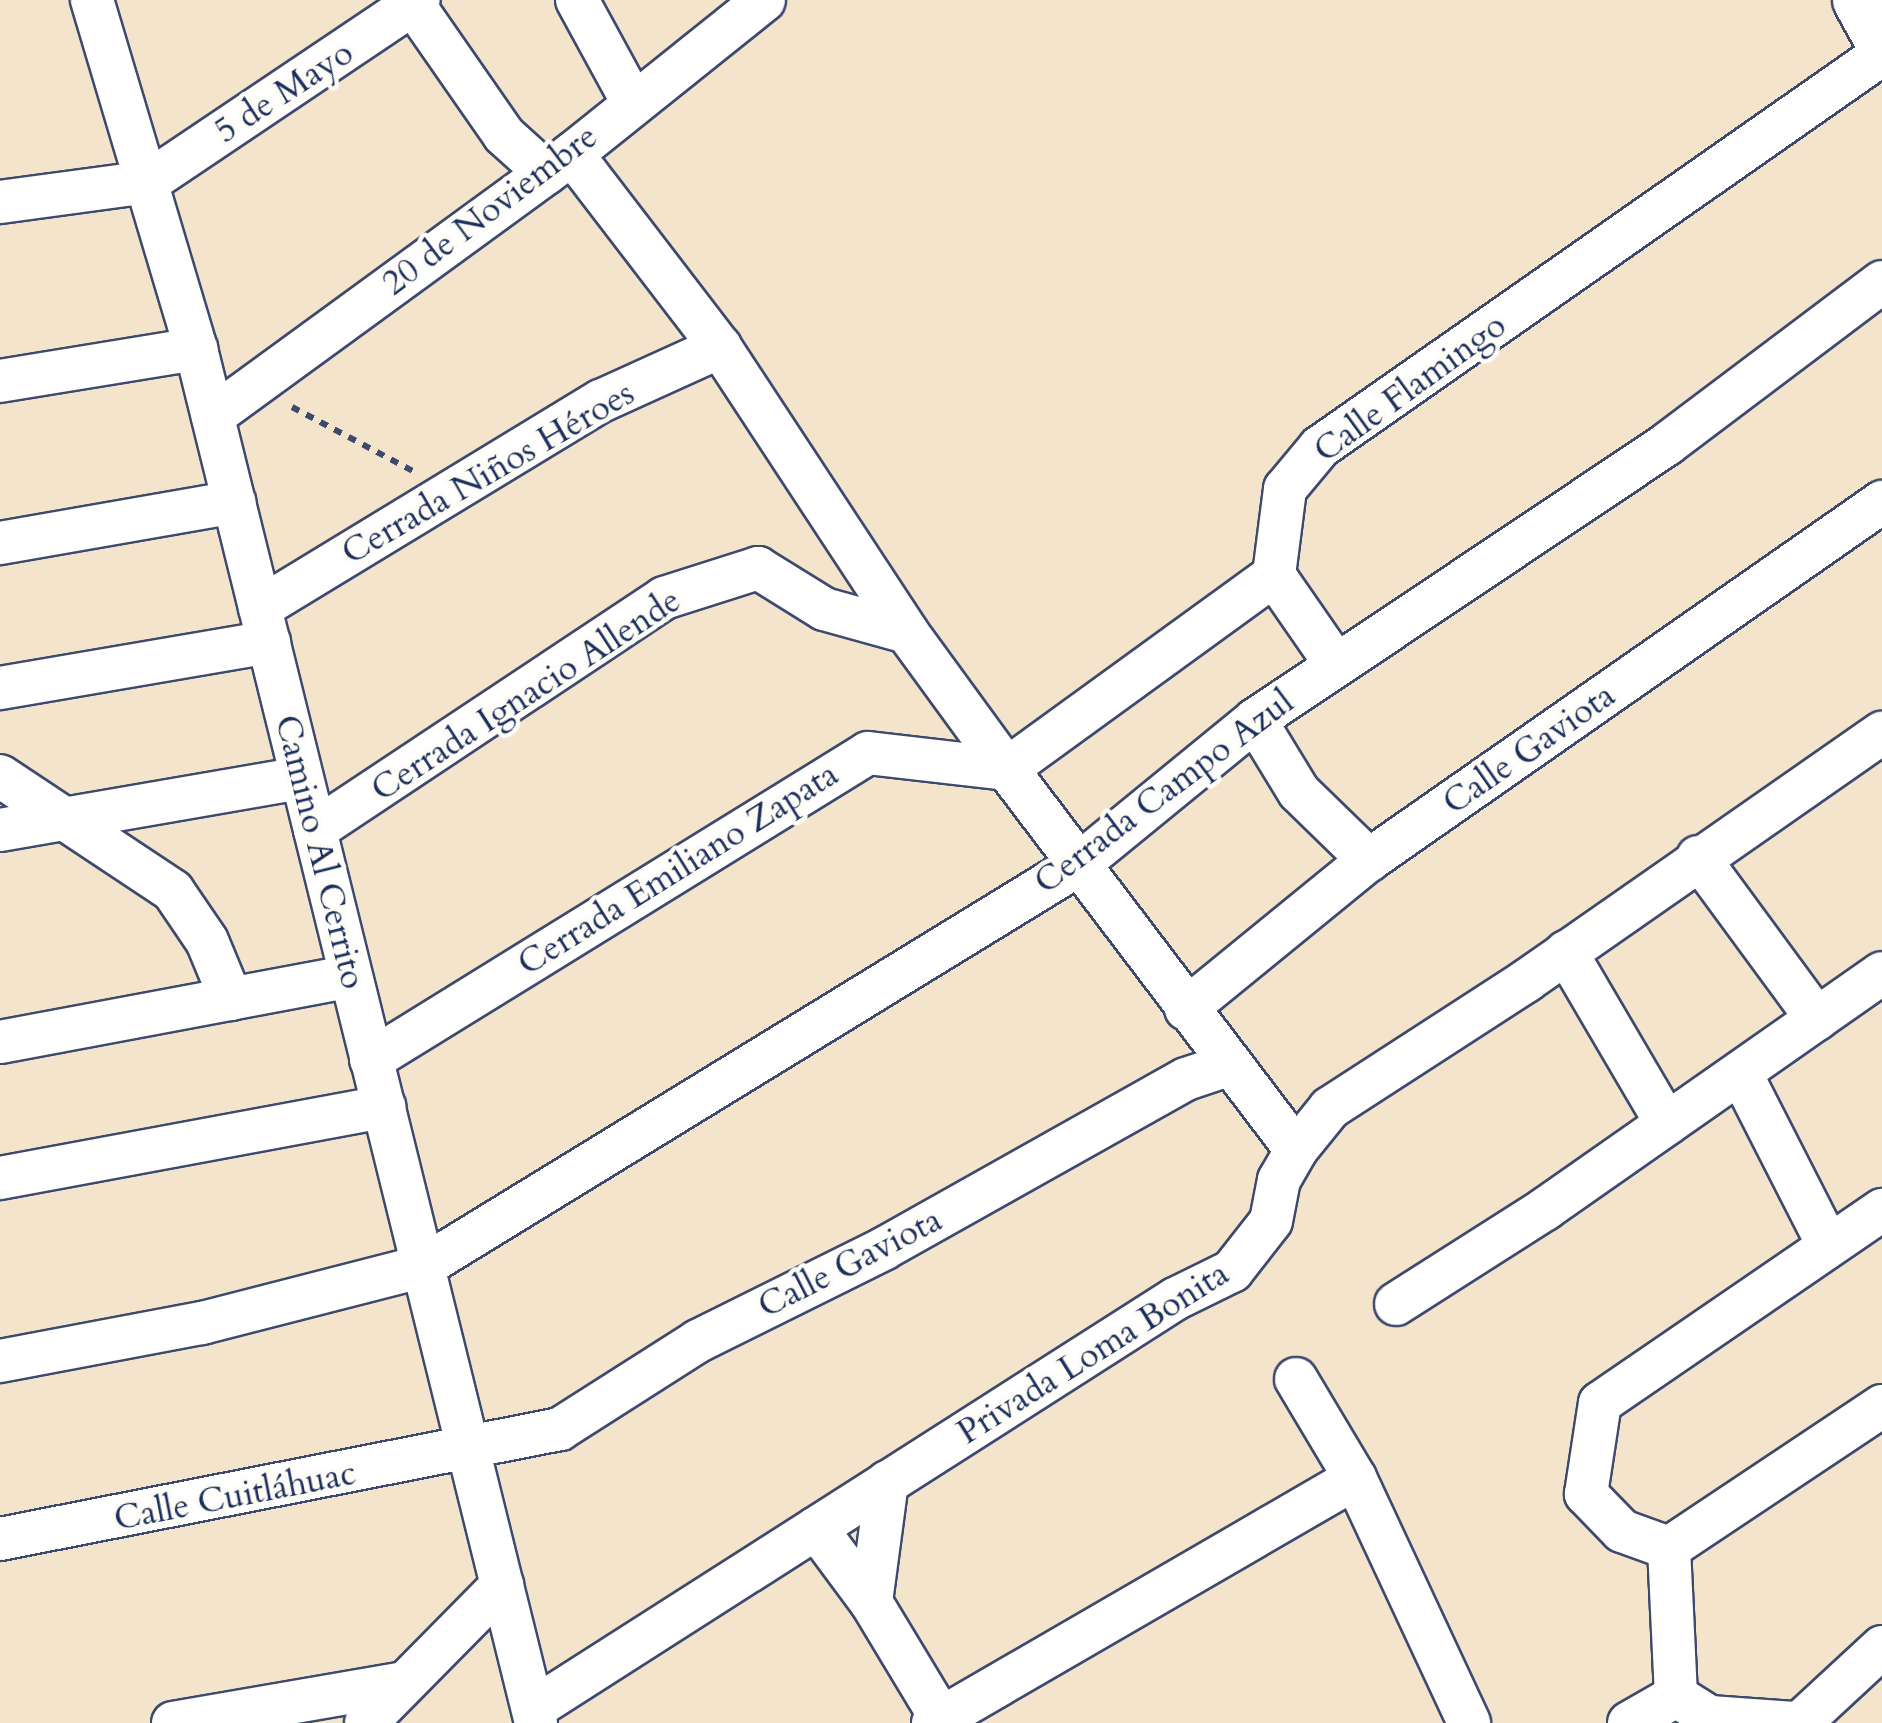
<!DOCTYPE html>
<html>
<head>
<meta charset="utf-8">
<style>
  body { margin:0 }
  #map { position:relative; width:1882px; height:1723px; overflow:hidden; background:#f5e4cc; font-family:Cardo,serif }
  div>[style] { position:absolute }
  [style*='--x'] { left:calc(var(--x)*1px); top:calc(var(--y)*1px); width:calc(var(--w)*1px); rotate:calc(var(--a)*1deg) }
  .path>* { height:6px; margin-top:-3px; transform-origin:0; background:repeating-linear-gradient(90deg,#3c4a6e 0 8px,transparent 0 16px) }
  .roads { filter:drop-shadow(2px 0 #3c4a6e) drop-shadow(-2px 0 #3c4a6e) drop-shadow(0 2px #3c4a6e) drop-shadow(0 -2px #3c4a6e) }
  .minor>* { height:42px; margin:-21px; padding:0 21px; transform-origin:21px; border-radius:21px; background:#fff }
  .major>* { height:52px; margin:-26px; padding:0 26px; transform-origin:26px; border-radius:26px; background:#fff }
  span { translate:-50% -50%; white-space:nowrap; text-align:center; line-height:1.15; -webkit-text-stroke:9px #fdfcf7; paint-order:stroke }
  .street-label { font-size:35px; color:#1b2f5e }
</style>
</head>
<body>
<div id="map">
  <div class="path">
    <i style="--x:292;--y:407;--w:137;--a:27.9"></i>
  </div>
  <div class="roads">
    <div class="minor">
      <i style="--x:92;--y:0;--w:364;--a:73.4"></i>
      <i style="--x:196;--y:349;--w:1415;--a:76.1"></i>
      <i style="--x:577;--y:0;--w:115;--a:61.4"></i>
      <i style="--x:413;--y:4;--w:160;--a:55.2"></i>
      <i style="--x:504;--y:135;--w:57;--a:42.1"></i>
      <i style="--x:572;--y:154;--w:243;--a:52.5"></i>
      <i style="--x:720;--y:347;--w:341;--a:56.7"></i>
      <i style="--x:907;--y:632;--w:170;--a:53.9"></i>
      <i style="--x:1007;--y:769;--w:478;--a:52.8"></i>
      <i style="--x:0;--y:202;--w:149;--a:-7.7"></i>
      <i style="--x:148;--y:182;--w:326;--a:-33.9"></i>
      <i style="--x:0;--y:381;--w:199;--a:-9.3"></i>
      <i style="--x:213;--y:416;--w:444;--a:-36.1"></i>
      <i style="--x:572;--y:154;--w:246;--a:-38.7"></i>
      <i style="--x:0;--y:543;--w:238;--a:-9.9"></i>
      <i style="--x:1274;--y:575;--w:107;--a:55.3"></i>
      <i style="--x:260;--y:608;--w:399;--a:-31.3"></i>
      <i style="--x:601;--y:401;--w:131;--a:-24.4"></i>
      <i style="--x:0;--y:688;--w:273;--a:-9.7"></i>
      <i style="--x:1255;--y:720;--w:84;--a:58.6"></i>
      <i style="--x:1299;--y:792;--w:98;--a:44.2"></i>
      <i style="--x:0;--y:776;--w:208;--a:33.6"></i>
      <i style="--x:173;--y:891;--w:60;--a:55.8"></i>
      <i style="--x:207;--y:941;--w:63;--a:67.5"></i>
      <i style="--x:0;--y:830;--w:306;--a:-9.8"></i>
      <i style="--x:315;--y:830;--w:419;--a:-33.6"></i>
      <i style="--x:664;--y:598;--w:99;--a:-17.7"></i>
      <i style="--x:758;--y:568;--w:78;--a:31.8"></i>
      <i style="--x:824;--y:609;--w:86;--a:15.5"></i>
      <i style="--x:1698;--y:857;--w:201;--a:53.7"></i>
      <i style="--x:1566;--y:952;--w:199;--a:59.6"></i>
      <i style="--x:1186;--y:1009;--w:236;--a:-39.2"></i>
      <i style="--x:1369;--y:860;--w:626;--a:-34.91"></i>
      <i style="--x:0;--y:1042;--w:355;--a:-10.6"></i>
      <i style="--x:371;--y:1060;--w:584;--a:-31.7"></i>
      <i style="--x:868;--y:753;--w:140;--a:6.6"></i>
      <i style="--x:1007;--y:769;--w:330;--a:-36"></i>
      <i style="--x:1274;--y:575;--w:87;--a:-82.7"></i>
      <i style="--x:1285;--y:489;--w:55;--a:-50.2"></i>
      <i style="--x:1320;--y:447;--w:686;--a:-34.96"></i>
      <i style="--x:1741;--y:1074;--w:192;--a:63"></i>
      <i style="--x:0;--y:1178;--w:391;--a:-10.5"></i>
      <i style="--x:1396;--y:1304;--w:177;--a:-32.5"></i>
      <i style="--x:1545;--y:1209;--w:411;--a:-35"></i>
      <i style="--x:0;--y:1361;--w:206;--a:-10.7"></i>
      <i style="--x:202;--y:1323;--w:229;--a:-14.4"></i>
      <i style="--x:424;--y:1266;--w:767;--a:-31.51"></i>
      <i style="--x:1078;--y:865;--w:229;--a:-39.3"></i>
      <i style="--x:1255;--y:720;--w:496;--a:-33.8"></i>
      <i style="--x:1667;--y:444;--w:269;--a:-37"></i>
      <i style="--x:1296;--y:1379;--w:115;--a:59.2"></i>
      <i style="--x:1355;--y:1478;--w:270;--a:65"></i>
      <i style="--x:816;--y:1528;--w:92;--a:53.4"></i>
      <i style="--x:871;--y:1602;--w:135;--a:58.9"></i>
      <i style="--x:0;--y:1539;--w:571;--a:-11.11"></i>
      <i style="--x:560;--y:1429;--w:164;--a:-32.5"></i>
      <i style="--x:698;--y:1341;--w:207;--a:-26.4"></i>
      <i style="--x:883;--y:1249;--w:347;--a:-29.3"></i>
      <i style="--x:1186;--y:1079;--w:44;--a:-18.4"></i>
      <i style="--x:1669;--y:1548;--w:50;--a:-160.1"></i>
      <i style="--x:1622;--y:1531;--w:52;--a:-134.2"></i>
      <i style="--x:1586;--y:1494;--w:92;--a:-81.3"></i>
      <i style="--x:1600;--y:1403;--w:342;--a:-34.4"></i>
      <i style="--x:1669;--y:1548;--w:256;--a:-33.7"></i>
      <i style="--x:871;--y:1602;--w:121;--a:-82.4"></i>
      <i style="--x:1676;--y:1696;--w:40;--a:32"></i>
      <i style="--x:1710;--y:1717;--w:84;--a:4.1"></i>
      <i style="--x:533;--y:1709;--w:762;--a:-32.56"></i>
      <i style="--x:1175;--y:1299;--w:64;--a:-26.2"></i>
      <i style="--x:1232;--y:1271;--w:63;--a:-52"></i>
      <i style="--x:1271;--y:1221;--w:42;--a:-79"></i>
      <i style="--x:1279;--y:1180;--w:34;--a:-60"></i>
      <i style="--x:1296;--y:1150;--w:54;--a:-51"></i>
      <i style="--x:1330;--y:1108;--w:234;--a:-32.9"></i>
      <i style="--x:1526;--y:981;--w:434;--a:-34.9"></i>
      <i style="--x:173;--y:1723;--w:235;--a:-9.8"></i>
      <i style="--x:366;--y:1723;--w:194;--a:-45.4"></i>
      <i style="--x:933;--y:1723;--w:488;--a:-30.1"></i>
      <i style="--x:1629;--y:1723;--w:54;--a:-29.9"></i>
      <i style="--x:1676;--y:1696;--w:148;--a:-92.7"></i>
      <i style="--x:1800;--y:1723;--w:112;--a:-42.8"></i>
    </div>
    <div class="major">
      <i style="--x:1859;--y:0;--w:48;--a:61.3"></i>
    </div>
  </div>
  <div class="street-label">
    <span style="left:284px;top:92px;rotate:-33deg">5 de Mayo</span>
    <span style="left:490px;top:210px;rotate:-37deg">20 de Noviembre</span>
    <span style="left:1410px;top:388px;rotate:-36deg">Calle Flamingo</span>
    <span style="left:488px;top:473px;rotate:-30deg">Cerrada Niños Héroes</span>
    <span style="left:526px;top:695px;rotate:-33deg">Cerrada Ignacio Allende</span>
    <span style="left:1529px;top:749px;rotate:-35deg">Calle Gaviota</span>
    <span style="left:1164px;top:792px;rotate:-37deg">Cerrada Campo Azul</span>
    <span style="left:320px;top:852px;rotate:76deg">Camino Al Cerrito</span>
    <span style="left:678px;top:869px;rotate:-32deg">Cerrada Emiliano Zapata</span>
    <span style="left:850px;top:1263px;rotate:-27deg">Calle Gaviota</span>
    <span style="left:1093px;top:1353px;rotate:-32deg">Privada Loma Bonita</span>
    <span style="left:235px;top:1496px;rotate:-11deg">Calle Cuitláhuac</span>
  </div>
</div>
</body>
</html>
